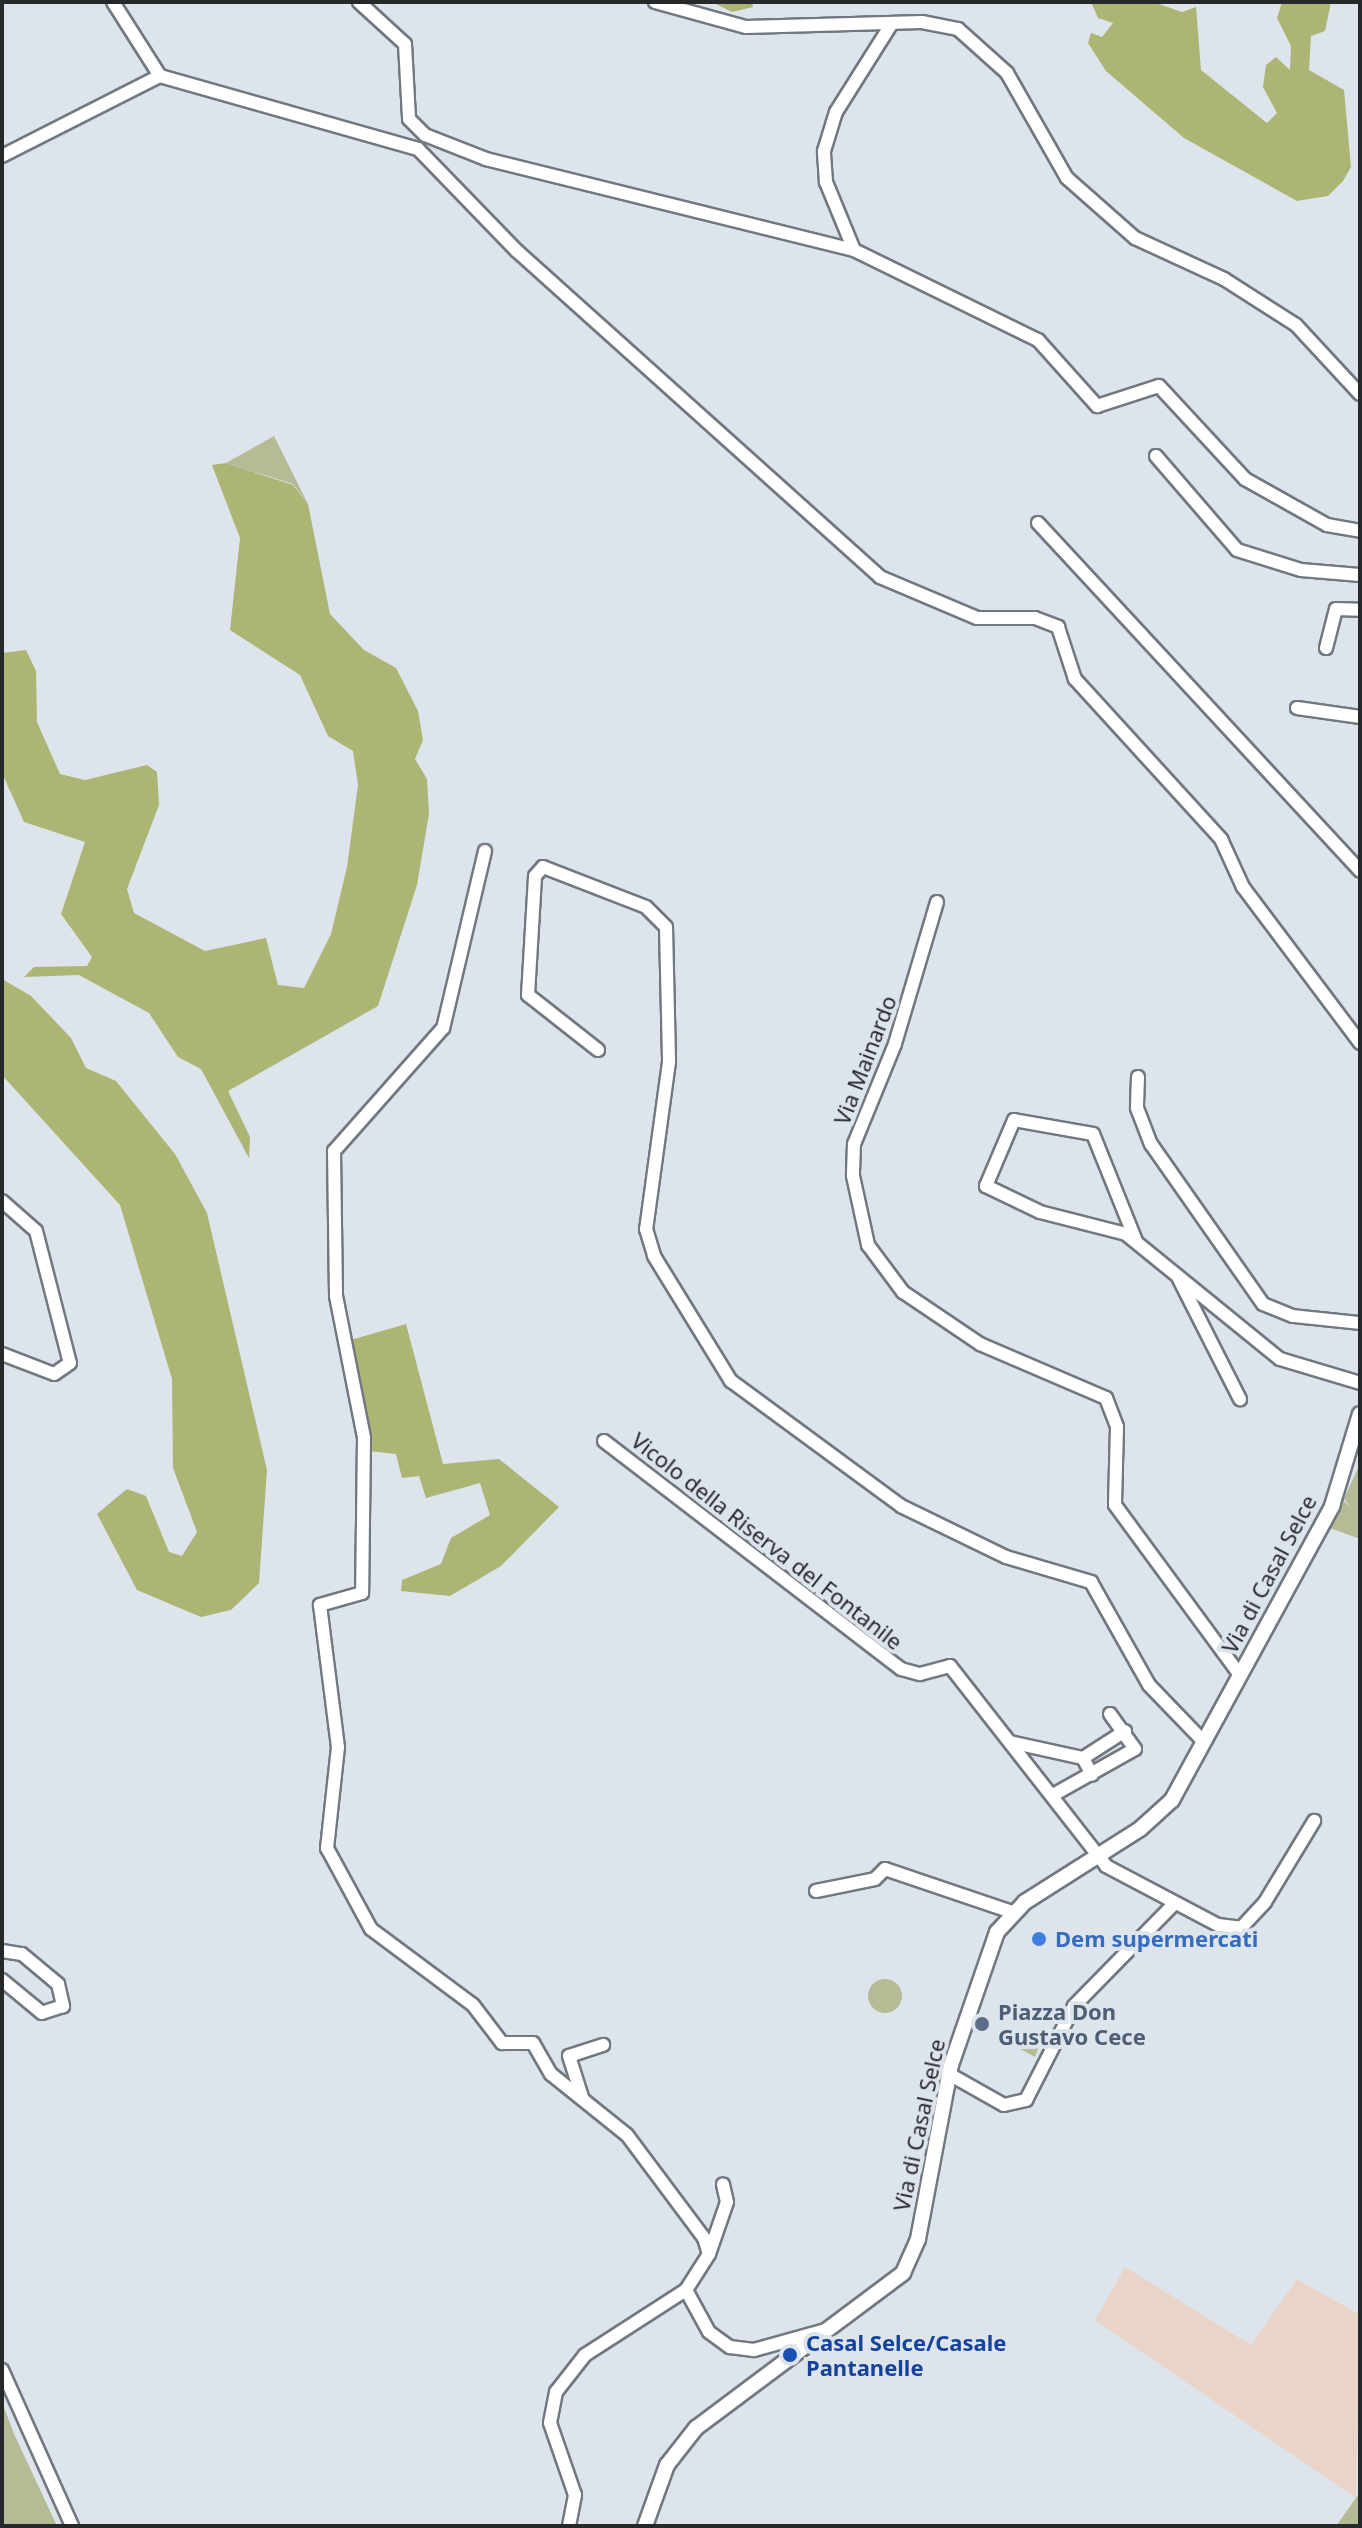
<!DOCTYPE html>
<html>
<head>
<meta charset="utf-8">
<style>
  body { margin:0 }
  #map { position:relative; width:1362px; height:2528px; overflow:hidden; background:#dde4ec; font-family:"Noto Sans",sans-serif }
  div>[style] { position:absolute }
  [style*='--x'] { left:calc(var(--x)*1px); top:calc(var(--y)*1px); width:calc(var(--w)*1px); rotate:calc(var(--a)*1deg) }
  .industrial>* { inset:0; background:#ead4c8 }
  .green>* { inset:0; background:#b5bb95 }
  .round { border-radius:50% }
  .forest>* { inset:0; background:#acb574 }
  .roads { filter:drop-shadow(2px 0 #727880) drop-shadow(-2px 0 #727880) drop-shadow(0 2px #727880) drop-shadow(0 -2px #727880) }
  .minor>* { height:12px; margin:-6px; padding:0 6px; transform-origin:6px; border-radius:6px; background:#fff }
  .major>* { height:14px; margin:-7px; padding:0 7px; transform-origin:7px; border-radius:7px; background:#fff }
  .dots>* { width:22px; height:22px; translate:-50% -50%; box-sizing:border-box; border:4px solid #dde4ec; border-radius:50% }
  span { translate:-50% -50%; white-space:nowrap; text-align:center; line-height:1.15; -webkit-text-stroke:8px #dde4ec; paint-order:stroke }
  .street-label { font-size:22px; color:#26292c }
  .shop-label { font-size:22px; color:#366cbe; font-weight:700 }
  .left { translate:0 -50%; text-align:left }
  .service-label { font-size:22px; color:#4e5e75; font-weight:700 }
  .transit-label { font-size:22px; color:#164399; font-weight:700 }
  .frame { position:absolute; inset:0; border:4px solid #26292c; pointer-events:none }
</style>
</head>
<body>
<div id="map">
  <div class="industrial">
    <i style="clip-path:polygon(1125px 2267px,1251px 2345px,1297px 2279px,1360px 2315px,1356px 2498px,1095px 2320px)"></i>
  </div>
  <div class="green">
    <i style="clip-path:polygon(274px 436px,308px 504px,293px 484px,226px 463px)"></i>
    <i style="clip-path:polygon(1358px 1468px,1360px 1469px,1360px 1539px,1330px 1528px,1343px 1500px,1352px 1509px,1344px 1499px)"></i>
    <i class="round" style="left:868px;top:1979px;width:34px;height:34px"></i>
    <i style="clip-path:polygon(1011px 2029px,1041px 2040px,1035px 2057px,1006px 2041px)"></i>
    <i style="clip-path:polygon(2px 2402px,14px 2434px,57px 2526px,2px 2526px)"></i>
    <i style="clip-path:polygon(1360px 2492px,1360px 2526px,1336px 2526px,1356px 2498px)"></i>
  </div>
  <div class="forest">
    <i style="clip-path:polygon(712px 2px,752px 2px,753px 7px,732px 12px)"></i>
    <i style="clip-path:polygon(1091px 2px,1153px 2px,1182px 12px,1196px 7px,1201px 70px,1267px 123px,1277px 113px,1263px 87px,1266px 65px,1276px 57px,1290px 70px,1291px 46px,1277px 18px,1282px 2px,1331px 2px,1325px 31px,1311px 36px,1309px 70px,1344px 90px,1351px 167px,1343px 181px,1328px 196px,1297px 201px,1184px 138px,1106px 71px,1088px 43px,1091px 33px,1102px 37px,1113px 23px,1098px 18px)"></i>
    <i style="clip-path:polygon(226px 463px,293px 485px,308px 504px,330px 614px,364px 650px,396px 668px,418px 711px,423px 740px,415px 759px,427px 779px,429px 814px,417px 885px,378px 1006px,228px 1091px,250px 1137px,249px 1158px,201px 1069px,178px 1057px,149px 1013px,79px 975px,24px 977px,34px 967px,87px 966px,92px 957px,61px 914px,85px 842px,24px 822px,2px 773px,2px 653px,26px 650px,36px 671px,37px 722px,60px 774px,85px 780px,147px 765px,157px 772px,159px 805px,127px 889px,134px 913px,205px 951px,266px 938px,278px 985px,304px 988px,331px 934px,347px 867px,358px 785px,353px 751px,328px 736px,300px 675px,230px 630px,240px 538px,212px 465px)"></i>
    <i style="clip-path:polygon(2px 979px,31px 996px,71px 1038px,86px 1068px,116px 1081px,175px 1154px,207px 1213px,267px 1470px,259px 1583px,231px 1610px,201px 1617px,137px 1590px,97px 1514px,127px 1489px,146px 1496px,169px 1552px,182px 1556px,197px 1532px,173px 1468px,172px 1379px,120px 1205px,2px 1075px)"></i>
    <i style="clip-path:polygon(406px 1324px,443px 1464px,499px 1459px,559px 1507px,501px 1566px,450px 1596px,401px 1591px,402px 1580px,441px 1564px,451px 1538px,490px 1515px,480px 1483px,426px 1498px,419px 1476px,402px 1478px,396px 1454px,368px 1451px,344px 1342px)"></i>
  </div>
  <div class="roads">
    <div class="minor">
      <i style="--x:113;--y:2;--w:88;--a:57.6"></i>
      <i style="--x:359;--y:2;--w:62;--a:42.4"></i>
      <i style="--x:405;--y:44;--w:75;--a:86.9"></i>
      <i style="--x:409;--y:119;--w:23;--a:45"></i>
      <i style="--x:425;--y:135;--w:66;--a:21.5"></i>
      <i style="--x:486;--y:159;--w:379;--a:13.9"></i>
      <i style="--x:854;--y:250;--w:205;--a:26.1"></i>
      <i style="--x:1038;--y:340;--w:89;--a:48.2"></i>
      <i style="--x:1097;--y:406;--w:65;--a:-17.9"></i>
      <i style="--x:1159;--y:386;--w:127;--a:47.2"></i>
      <i style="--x:1245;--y:479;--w:94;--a:29.3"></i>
      <i style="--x:1327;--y:525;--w:34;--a:10"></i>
      <i style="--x:655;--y:2;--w:94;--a:15.4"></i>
      <i style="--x:746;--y:27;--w:176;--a:-1.6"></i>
      <i style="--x:922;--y:22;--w:37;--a:11"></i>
      <i style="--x:958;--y:29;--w:66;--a:41.9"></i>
      <i style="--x:1007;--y:73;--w:121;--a:60.3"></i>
      <i style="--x:1067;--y:178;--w:91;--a:41.4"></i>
      <i style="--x:1135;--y:238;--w:98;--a:24.7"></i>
      <i style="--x:1224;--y:279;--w:85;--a:32.6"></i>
      <i style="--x:1296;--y:325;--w:94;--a:47.2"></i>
      <i style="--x:2;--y:156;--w:177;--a:-26.9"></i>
      <i style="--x:160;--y:76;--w:268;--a:15.8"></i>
      <i style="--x:418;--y:149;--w:142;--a:45.9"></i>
      <i style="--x:517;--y:251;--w:488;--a:41.9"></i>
      <i style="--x:880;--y:577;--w:105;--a:22.9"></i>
      <i style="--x:977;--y:618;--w:58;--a:0"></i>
      <i style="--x:1035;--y:618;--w:25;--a:21"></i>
      <i style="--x:1058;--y:627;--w:55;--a:71.9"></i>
      <i style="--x:1075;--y:679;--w:217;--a:47.6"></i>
      <i style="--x:1221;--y:839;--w:53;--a:65.4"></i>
      <i style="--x:1243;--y:887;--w:195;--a:53.1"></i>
      <i style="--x:854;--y:250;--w:74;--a:-112.4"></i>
      <i style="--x:826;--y:182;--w:31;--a:-94"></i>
      <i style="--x:824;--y:151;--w:41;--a:-72.9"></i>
      <i style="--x:836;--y:112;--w:105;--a:-57.8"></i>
      <i style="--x:1156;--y:456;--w:124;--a:49.2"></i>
      <i style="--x:1237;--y:550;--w:67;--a:17.4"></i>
      <i style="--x:1301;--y:570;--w:59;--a:4.8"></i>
      <i style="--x:1038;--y:523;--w:474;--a:47.2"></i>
      <i style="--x:1326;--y:648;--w:40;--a:-75.6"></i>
      <i style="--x:1336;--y:609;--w:24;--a:2"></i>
      <i style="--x:1297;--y:708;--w:64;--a:8.1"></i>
      <i style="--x:485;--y:851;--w:182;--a:103.3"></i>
      <i style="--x:443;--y:1028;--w:164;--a:131.5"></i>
      <i style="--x:334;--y:1151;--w:145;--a:89.2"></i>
      <i style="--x:336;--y:1296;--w:145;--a:78.8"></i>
      <i style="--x:364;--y:1438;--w:155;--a:90.7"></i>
      <i style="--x:362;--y:1593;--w:44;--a:164.1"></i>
      <i style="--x:320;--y:1605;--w:143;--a:82.8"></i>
      <i style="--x:338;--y:1747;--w:102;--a:96.2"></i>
      <i style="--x:327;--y:1848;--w:92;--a:61.5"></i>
      <i style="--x:371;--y:1929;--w:127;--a:36.7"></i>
      <i style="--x:473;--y:2005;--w:48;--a:52.7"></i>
      <i style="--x:502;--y:2043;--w:31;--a:0"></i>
      <i style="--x:533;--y:2043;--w:36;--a:60"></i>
      <i style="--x:551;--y:2074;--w:97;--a:38.8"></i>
      <i style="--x:627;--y:2135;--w:129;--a:53.2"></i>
      <i style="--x:704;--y:2238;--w:17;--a:73"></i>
      <i style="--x:709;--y:2254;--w:43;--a:122.6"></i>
      <i style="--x:686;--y:2290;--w:48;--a:61.3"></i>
      <i style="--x:709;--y:2332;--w:26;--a:36"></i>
      <i style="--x:730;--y:2347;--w:24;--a:7"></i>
      <i style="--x:754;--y:2350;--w:71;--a:-15.6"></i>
      <i style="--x:937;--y:902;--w:148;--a:106.5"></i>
      <i style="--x:895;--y:1044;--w:108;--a:112.3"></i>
      <i style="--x:854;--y:1144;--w:32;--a:92"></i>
      <i style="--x:853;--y:1176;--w:71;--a:77.7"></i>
      <i style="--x:868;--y:1245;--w:59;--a:53.3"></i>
      <i style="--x:903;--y:1292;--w:93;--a:34"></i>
      <i style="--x:980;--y:1344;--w:137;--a:23.2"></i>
      <i style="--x:1106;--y:1398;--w:31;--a:69"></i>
      <i style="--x:1117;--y:1427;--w:78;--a:91.5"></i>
      <i style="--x:1115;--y:1505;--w:211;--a:53.7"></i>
      <i style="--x:598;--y:1050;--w:89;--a:-141.8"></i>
      <i style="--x:528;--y:995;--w:119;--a:-86.6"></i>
      <i style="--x:535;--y:876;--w:12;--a:-48"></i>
      <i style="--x:543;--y:867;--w:110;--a:21.2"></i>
      <i style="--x:646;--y:907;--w:28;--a:45"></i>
      <i style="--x:666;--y:927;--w:135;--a:88.7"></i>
      <i style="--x:669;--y:1062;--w:169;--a:97.8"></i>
      <i style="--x:646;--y:1229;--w:28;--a:73"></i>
      <i style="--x:654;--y:1256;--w:147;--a:58.4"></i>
      <i style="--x:731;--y:1381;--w:211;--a:36.3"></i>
      <i style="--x:901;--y:1506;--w:117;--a:25.9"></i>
      <i style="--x:1006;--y:1557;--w:89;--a:16.4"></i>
      <i style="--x:1091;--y:1582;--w:118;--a:60.6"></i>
      <i style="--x:1149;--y:1685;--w:79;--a:46"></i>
      <i style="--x:1138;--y:1077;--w:31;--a:92"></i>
      <i style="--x:1137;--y:1108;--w:39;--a:69"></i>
      <i style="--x:1151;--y:1144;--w:195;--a:55"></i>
      <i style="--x:1263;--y:1304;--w:32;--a:22"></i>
      <i style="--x:1293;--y:1316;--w:67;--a:6"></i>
      <i style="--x:2;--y:1201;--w:45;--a:41.4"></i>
      <i style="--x:36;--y:1231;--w:136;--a:75.6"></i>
      <i style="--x:70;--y:1363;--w:19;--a:145"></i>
      <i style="--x:54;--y:1374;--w:56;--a:-159"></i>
      <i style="--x:1136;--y:1241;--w:115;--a:-111.9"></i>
      <i style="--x:1093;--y:1134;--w:80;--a:-170"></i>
      <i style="--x:1014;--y:1120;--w:72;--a:113"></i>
      <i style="--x:986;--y:1186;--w:60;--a:25.7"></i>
      <i style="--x:1040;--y:1212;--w:89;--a:14.3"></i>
      <i style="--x:1126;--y:1234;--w:198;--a:39.1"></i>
      <i style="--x:1280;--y:1359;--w:84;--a:16.7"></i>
      <i style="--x:1179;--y:1279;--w:135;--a:63.1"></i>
      <i style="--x:604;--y:1441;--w:374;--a:37.5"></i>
      <i style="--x:901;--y:1669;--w:20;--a:15"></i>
      <i style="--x:920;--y:1674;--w:31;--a:-15"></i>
      <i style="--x:950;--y:1666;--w:254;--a:52"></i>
      <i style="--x:1106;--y:1866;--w:127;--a:27.8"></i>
      <i style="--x:1218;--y:1925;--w:23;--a:7"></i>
      <i style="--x:1241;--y:1928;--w:35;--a:-47"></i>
      <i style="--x:1265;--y:1902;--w:95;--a:-58.8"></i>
      <i style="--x:1010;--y:1742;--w:75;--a:12.4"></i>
      <i style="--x:1083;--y:1758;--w:19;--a:62"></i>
      <i style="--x:1083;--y:1758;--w:50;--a:-32.7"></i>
      <i style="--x:1053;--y:1795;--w:94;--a:-29.3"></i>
      <i style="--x:1135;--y:1749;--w:43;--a:-125.5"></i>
      <i style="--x:816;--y:1891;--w:60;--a:-11.5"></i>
      <i style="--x:875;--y:1879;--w:14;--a:-45"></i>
      <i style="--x:885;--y:1869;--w:134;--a:18.7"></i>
      <i style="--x:2;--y:1951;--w:20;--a:9"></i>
      <i style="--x:22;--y:1954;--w:47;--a:39.8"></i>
      <i style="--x:58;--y:1984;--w:23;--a:77"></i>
      <i style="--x:63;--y:2006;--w:22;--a:162"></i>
      <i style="--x:42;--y:2013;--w:52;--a:-140.5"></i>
      <i style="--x:949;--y:2074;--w:63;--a:29.4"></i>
      <i style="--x:1004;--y:2105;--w:23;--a:-13"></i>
      <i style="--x:1026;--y:2100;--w:106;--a:-62.9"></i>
      <i style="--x:1074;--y:2006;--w:144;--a:-45.6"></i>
      <i style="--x:582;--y:2097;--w:43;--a:-107.6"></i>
      <i style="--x:569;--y:2056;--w:36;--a:-18"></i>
      <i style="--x:709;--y:2254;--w:55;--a:-70.9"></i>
      <i style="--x:727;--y:2202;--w:18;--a:-103"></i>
      <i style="--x:2;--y:2370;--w:171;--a:65.8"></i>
      <i style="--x:569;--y:2526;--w:32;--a:-79"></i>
      <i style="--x:575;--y:2495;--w:76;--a:-109.1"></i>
      <i style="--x:550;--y:2423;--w:32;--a:-79"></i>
      <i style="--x:556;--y:2392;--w:47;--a:-51.9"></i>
      <i style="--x:585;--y:2355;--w:120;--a:-32.8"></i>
    </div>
    <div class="major">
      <i style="--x:645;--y:2526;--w:65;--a:-70.2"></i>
      <i style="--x:667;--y:2465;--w:47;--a:-51.9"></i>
      <i style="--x:696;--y:2428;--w:259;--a:-36.8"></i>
      <i style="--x:903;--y:2273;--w:37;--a:-66"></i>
      <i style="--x:918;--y:2239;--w:177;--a:-79.3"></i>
      <i style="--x:951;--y:2065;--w:141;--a:-70.9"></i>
      <i style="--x:997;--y:1932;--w:41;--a:-47"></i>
      <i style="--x:1025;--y:1902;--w:136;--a:-32.4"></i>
      <i style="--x:1140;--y:1829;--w:43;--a:-42.2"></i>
      <i style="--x:1172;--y:1800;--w:335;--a:-61.4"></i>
      <i style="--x:1332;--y:1506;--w:96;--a:-73.1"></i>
    </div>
  </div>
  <div class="dots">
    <i style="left:1039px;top:1939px;background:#3f7fe0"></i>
    <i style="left:982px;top:2024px;background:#5c6f8a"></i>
    <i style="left:790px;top:2355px;background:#1a4fb4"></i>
  </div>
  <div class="street-label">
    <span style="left:865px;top:1060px;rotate:-69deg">Via Mainardo</span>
    <span style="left:767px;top:1541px;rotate:38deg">Vicolo della Riserva del Fontanile</span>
    <span style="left:1269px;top:1574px;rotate:-62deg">Via di Casal Selce</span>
    <span style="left:919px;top:2125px;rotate:-78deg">Via di Casal Selce</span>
  </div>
  <div class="shop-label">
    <span class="left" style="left:1055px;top:1939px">Dem supermercati</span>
  </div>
  <div class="service-label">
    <span class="left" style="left:998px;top:2024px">Piazza Don<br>Gustavo Cece</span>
  </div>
  <div class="transit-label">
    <span class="left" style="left:806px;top:2355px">Casal Selce/Casale<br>Pantanelle</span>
  </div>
  <div class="frame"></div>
</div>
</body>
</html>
